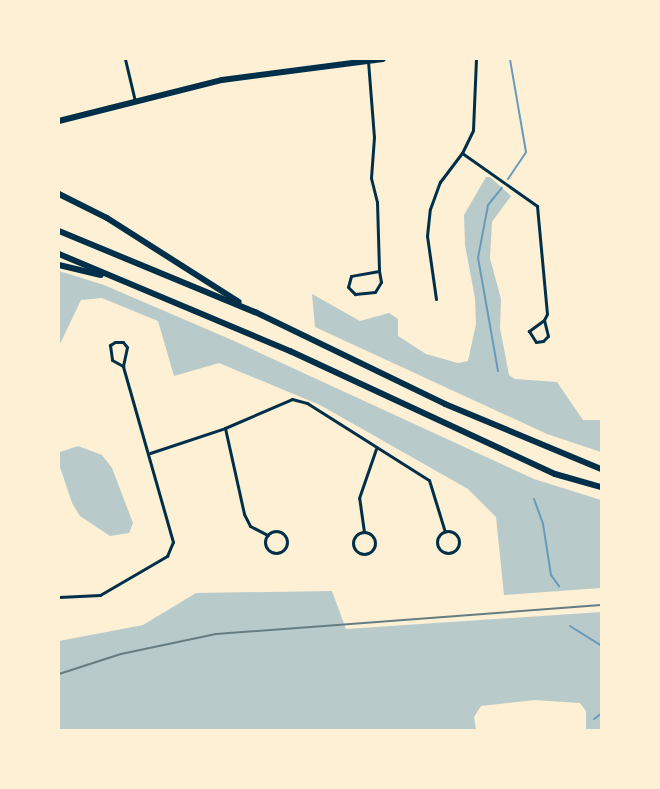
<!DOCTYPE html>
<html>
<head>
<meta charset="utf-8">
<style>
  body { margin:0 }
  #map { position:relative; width:660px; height:789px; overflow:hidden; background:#fdf0d5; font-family:"Asap Condensed",sans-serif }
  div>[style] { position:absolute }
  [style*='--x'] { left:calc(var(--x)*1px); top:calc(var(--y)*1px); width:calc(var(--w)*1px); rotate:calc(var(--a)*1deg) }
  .green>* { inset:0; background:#b9caca }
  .stream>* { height:2px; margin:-1px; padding:0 1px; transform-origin:1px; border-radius:1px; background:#669bbc }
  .minor>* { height:3px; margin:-1.5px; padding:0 1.5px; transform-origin:1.5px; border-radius:1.5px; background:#003049 }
  .minor>.ring { margin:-1.5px; padding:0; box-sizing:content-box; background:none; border:3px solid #003049; border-radius:50% }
  .primary>* { height:5.5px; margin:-2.75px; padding:0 2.75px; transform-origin:2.75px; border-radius:2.75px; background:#003049 }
  .motorway>* { height:6px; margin:-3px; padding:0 3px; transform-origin:3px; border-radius:3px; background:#003049 }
  .rail>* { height:2px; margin:-1px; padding:0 1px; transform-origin:1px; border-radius:1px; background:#657d81 }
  span { translate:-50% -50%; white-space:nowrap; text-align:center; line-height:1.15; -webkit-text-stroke:5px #fdf0d5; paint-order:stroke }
  .frame { position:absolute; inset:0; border:60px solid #fdf0d5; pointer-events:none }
</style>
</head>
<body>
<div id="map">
  <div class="green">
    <i style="clip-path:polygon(486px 177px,490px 177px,511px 196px,492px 222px,490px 258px,501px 299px,500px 328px,509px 375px,515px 379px,557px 382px,583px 420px,601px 420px,601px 452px,547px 434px,315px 327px,312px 294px,360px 321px,389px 313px,398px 319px,398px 336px,426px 354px,458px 363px,468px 361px,476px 324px,475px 298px,465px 245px,464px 215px)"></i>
    <i style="clip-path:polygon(59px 271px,104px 285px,232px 340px,534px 479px,601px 500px,601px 588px,504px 595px,496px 517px,468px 489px,320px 405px,219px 363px,174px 376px,158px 321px,102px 298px,81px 300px,59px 346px)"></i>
    <i style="clip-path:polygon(78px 446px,102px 455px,112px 468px,133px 523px,129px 533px,110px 536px,80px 516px,72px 503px,60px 467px,60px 452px)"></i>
    <i style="clip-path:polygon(332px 591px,346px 629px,601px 612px,601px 730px,586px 730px,586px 711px,580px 703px,534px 700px,481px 706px,474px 717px,476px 730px,59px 730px,59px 641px,143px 625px,196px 593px)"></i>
  </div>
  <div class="stream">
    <i style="--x:508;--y:179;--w:32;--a:-56"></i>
    <i style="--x:526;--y:152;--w:94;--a:-99.8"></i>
    <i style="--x:498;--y:371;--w:115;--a:-100"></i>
    <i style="--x:478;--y:258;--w:54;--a:-79.3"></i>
    <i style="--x:488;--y:205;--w:22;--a:-51"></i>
    <i style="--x:534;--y:499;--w:27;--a:70"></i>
    <i style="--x:543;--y:524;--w:52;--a:81.1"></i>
    <i style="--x:551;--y:575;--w:14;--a:54"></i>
    <i style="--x:570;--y:626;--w:36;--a:32"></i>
    <i style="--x:594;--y:719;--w:9;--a:-36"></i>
  </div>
  <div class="minor">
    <i style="--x:125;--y:59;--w:43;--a:76.6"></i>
    <i style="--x:368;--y:61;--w:76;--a:85.5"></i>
    <i style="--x:374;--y:137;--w:41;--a:94.2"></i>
    <i style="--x:371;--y:178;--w:25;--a:76"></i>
    <i style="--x:377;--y:202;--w:69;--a:88.3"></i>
    <i style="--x:379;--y:271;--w:28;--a:170"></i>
    <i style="--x:351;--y:276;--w:11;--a:105"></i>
    <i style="--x:348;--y:287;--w:10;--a:45"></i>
    <i style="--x:355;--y:294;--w:20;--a:-6"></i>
    <i style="--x:375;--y:292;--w:12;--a:-59"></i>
    <i style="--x:381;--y:282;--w:11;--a:-100"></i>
    <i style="--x:462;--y:153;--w:92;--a:35.2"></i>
    <i style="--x:537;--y:206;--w:108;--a:84.7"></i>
    <i style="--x:547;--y:314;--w:7;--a:117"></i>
    <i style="--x:544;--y:320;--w:19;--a:144"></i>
    <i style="--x:529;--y:331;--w:13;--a:58"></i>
    <i style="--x:536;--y:342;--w:7;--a:-8"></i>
    <i style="--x:543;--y:341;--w:7;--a:-45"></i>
    <i style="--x:548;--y:336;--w:16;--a:-104"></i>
    <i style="--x:436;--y:299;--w:64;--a:-98.1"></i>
    <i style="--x:427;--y:236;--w:27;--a:-84"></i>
    <i style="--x:430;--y:209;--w:29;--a:-70"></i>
    <i style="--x:440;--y:182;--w:36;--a:-53"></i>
    <i style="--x:462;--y:153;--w:25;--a:-64"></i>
    <i style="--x:473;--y:130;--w:71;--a:-87.6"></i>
    <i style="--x:225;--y:428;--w:88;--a:77.5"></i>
    <i style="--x:244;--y:514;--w:13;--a:63"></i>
    <i style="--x:250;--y:526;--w:20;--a:27"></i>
    <i style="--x:150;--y:453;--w:79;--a:-18.4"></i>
    <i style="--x:225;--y:428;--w:73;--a:-23.4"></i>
    <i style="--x:292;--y:399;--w:16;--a:15"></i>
    <i style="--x:307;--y:403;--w:144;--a:32.3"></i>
    <i style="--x:429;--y:480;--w:54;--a:72.9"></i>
    <i class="ring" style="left:265px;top:531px;width:19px;height:19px"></i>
    <i class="ring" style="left:437px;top:531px;width:19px;height:19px"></i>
    <i style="--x:364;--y:532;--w:34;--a:-98"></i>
    <i style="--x:359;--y:498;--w:52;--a:-70.9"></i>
    <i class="ring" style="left:353px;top:532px;width:19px;height:19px"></i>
    <i style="--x:59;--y:597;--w:41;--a:-2.8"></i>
    <i style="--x:100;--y:595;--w:78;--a:-30.2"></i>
    <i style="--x:167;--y:556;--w:15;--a:-67"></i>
    <i style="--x:173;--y:542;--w:183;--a:-105.9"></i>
    <i style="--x:123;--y:366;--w:19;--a:-78"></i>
    <i style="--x:127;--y:347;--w:6;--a:-129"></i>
    <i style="--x:123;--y:342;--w:8;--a:180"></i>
    <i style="--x:115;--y:342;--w:6;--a:149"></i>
    <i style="--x:110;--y:345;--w:15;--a:82"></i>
    <i style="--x:112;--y:360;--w:13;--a:29"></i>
  </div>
  <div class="primary">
    <i style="--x:59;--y:121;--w:168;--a:-14.1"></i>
    <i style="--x:222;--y:80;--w:162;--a:-7.4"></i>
  </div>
  <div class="motorway">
    <i style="--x:59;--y:194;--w:54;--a:26.6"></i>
    <i style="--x:107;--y:218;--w:156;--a:32.5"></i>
    <i style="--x:59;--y:231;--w:212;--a:22.5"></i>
    <i style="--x:255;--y:312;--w:211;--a:25.8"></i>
    <i style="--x:445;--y:404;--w:169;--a:22.6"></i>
    <i style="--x:59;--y:254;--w:251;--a:22.8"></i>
    <i style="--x:290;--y:351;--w:292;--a:24.9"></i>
    <i style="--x:555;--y:474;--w:48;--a:15.8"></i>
    <i style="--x:59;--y:265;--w:43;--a:13.4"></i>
  </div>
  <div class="rail">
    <i style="--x:59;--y:674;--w:65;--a:-17.9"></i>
    <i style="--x:121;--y:654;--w:97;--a:-11.9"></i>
    <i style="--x:216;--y:634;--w:386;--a:-4.3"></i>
  </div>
  <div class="frame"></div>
</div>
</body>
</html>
